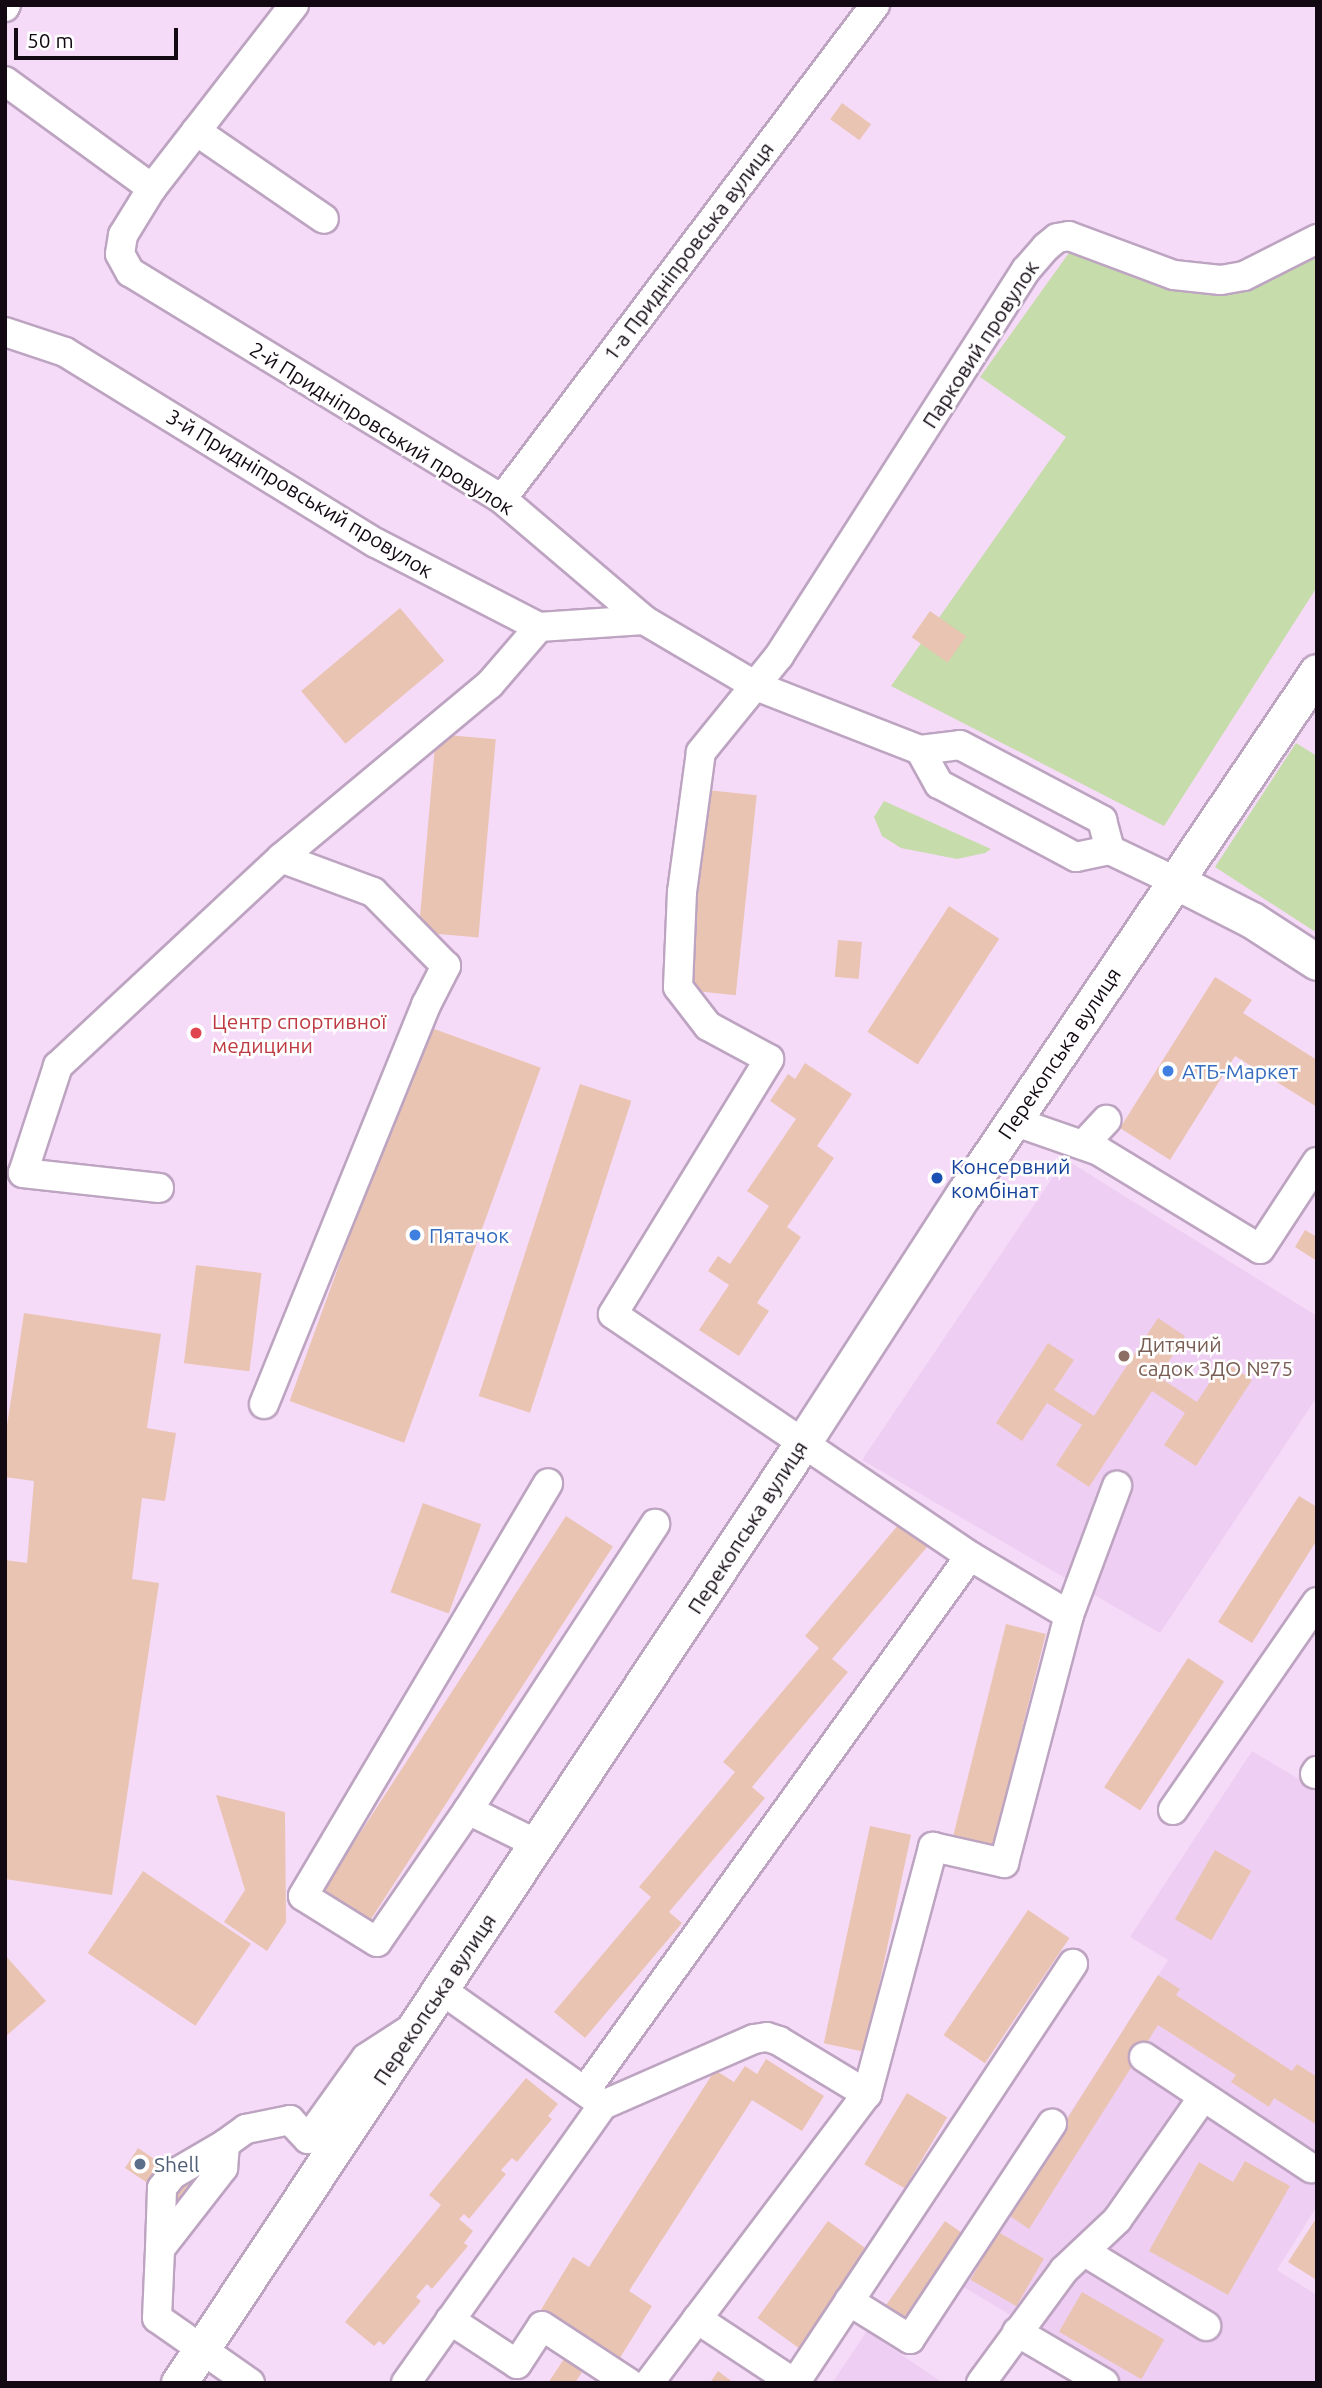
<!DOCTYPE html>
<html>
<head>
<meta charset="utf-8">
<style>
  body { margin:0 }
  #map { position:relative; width:1322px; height:2388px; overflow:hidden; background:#f6dbf9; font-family:Ubuntu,sans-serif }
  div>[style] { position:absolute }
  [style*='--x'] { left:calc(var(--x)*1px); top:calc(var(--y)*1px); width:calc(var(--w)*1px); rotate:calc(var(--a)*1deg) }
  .built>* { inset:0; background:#eecef2 }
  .green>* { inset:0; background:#c6dcaa }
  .building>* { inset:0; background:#eac4b2; transform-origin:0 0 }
  .roads { filter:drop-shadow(2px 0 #bda4c1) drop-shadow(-2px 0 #bda4c1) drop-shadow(0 2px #bda4c1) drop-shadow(0 -2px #bda4c1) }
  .minor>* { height:28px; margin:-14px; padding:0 14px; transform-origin:14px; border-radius:14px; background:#fff }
  .major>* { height:35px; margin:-17.5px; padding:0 17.5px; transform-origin:17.5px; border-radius:17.5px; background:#fff }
  .dots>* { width:19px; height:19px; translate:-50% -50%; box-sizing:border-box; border:4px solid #fff; border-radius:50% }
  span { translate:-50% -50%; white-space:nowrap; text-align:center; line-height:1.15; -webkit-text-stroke:5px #fff; paint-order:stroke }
  .street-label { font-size:21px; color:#120913 }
  .health-label { font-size:21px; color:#be3a42 }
  .left { translate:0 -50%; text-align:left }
  .shop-label { font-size:21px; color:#366cbe }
  .transit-label { font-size:21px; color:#164399 }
  .education-label { font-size:21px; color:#785e54 }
  .service-label { font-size:21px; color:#4e5e75 }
  .frame { position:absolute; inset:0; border:7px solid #120913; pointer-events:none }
  .scale { position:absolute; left:14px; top:28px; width:164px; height:32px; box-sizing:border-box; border:4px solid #120913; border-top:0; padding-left:9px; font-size:21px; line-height:24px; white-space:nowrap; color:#120913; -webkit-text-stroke:5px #fff; paint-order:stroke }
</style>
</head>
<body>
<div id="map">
  <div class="built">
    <i style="clip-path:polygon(1065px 1159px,1317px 1316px,1317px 1397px,1160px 1633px,862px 1460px)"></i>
    <i style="clip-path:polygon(1252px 1751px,1317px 1790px,1317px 2206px,1277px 2270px,1317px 2295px,1317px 2383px,1125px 2383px,960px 2285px,1168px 1960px,1130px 1937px)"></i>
    <i style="clip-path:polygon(867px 2331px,943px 2383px,832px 2383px)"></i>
  </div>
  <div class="green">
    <i style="clip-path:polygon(1071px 250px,1219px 296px,1317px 256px,1317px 587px,1164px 826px,891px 686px,1066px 437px,980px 377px)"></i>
    <i style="clip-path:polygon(1296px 743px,1317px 756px,1317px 933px,1215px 867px)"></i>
    <i style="clip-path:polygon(884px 801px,991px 849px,985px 853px,957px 859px,901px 848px,882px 836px,874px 817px)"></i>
  </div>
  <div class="building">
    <i style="left:842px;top:103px;width:36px;height:20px;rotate:36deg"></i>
    <i style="left:400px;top:608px;width:69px;height:129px;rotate:50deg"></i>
    <i style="left:930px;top:611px;width:44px;height:32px;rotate:35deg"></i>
    <i style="left:436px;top:734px;width:60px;height:199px;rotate:5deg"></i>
    <i style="left:707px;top:790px;width:50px;height:201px;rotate:6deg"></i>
    <i style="left:949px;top:906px;width:60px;height:150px;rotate:33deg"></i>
    <i style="left:838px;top:940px;width:24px;height:37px;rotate:5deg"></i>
    <i style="clip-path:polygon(1215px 977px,1252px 1000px,1243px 1013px,1317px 1060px,1317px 1107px,1235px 1056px,1170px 1160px,1120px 1128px)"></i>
    <i style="left:426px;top:1026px;width:122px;height:399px;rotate:20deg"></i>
    <i style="clip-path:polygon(805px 1063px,852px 1094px,817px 1146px,834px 1158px,787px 1227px,801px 1237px,757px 1303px,769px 1311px,739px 1356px,699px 1330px,729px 1285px,708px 1271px,718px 1256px,730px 1264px,769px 1206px,747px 1191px,796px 1119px,770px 1101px,788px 1074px,795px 1079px)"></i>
    <i style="left:580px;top:1084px;width:54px;height:328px;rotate:18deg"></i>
    <i style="clip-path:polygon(1305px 1230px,1317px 1237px,1317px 1261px,1295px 1247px)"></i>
    <i style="left:196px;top:1265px;width:66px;height:99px;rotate:7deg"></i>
    <i style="clip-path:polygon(24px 1313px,161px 1334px,147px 1428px,176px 1433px,165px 1501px,142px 1498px,132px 1579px,159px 1583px,112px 1895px,5px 1879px,5px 1560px,27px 1563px,34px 1481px,5px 1477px,5px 1439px)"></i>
    <i style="clip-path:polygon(1158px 1318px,1185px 1336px,1159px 1377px,1197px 1402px,1224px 1361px,1252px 1380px,1196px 1466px,1164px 1445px,1185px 1413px,1152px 1391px,1089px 1487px,1056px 1465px,1082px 1425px,1047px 1403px,1022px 1441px,996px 1423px,1048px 1343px,1074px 1360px,1054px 1390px,1094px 1416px)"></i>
    <i style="clip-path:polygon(1299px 1496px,1317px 1507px,1317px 1540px,1252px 1643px,1218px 1622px)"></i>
    <i style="left:423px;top:1503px;width:62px;height:95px;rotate:20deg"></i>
    <i style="left:566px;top:1516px;width:56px;height:454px;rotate:33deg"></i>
    <i style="clip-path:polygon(899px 1524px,927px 1547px,832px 1659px,848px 1672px,752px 1787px,765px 1798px,669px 1912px,682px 1923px,585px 2038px,554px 2012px,651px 1897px,639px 1887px,735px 1772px,723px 1762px,819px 1648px,805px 1636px)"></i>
    <i style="left:1006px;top:1624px;width:41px;height:222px;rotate:14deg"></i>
    <i style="left:1188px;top:1658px;width:43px;height:154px;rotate:33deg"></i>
    <i style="clip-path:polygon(216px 1795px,285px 1812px,286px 1922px,267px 1951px,224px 1922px,245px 1890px)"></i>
    <i style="left:870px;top:1826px;width:42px;height:222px;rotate:12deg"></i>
    <i style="left:1215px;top:1850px;width:42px;height:80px;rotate:30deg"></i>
    <i style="left:143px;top:1871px;width:130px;height:99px;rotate:34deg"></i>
    <i style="left:1028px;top:1910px;width:50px;height:151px;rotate:34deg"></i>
    <i style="clip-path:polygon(5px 1955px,46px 2001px,5px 2037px)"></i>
    <i style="clip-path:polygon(1158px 1975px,1180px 1989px,1176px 1995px,1292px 2071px,1297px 2064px,1317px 2077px,1317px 2125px,1274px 2098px,1269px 2107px,1231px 2082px,1236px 2075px,1158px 2025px,1029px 2229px,1007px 2214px)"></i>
    <i style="clip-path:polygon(766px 2059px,824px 2096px,802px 2131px,752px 2100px,629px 2291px,652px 2306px,618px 2361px,539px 2313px,573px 2257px,589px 2267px,715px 2070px,734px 2082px,745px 2066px,757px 2074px)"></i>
    <i style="clip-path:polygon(526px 2078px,558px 2104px,548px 2116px,552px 2119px,517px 2162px,512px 2158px,501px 2170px,506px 2174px,469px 2219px,464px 2214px,459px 2219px,473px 2231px,464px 2243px,468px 2246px,432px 2289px,427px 2284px,416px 2297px,421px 2301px,384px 2345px,379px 2341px,374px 2346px,345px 2322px,441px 2205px,429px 2195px)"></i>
    <i style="left:907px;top:2093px;width:47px;height:83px;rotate:31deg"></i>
    <i style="clip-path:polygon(138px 2148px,185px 2180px,196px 2164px,219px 2180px,185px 2229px,170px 2198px,125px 2168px)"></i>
    <i style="clip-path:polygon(1245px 2161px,1290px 2186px,1228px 2295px,1149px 2251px,1199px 2162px,1233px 2182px)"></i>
    <i style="clip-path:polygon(1317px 2217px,1317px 2276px,1315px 2279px,1288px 2262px)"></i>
    <i style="left:828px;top:2221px;width:51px;height:120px;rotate:36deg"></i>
    <i style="left:945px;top:2221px;width:28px;height:109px;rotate:35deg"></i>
    <i style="left:998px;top:2232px;width:53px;height:55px;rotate:30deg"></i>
    <i style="left:1082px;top:2292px;width:95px;height:46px;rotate:30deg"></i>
    <i style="clip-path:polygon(564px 2359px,582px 2372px,575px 2383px,548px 2383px)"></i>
    <i style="clip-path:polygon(718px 2371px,734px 2383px,710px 2383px)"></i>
  </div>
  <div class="roads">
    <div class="minor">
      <i style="--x:294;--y:5;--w:232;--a:127.8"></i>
      <i style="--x:152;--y:188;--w:55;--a:121.7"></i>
      <i style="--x:123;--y:235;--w:19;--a:99"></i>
      <i style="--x:120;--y:254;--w:21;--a:61"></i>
      <i style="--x:130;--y:272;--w:436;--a:31.4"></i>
      <i style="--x:502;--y:499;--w:187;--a:40.4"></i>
      <i style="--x:644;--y:620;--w:130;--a:30.5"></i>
      <i style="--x:756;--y:686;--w:176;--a:21.3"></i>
      <i style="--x:920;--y:750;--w:40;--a:-7.1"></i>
      <i style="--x:960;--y:745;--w:161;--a:27.8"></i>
      <i style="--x:1102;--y:820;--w:31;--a:75"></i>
      <i style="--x:5;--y:7;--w:2;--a:-63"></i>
      <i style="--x:5;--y:81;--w:182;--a:36.1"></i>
      <i style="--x:196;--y:131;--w:155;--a:34.5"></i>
      <i style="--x:5;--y:332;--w:63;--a:18.4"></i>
      <i style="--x:65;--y:352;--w:365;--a:31.6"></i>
      <i style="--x:376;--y:543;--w:183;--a:27.3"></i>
      <i style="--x:539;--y:627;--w:105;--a:-3.8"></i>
      <i style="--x:502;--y:499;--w:619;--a:-52.94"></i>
      <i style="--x:920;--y:750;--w:39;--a:61"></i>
      <i style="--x:939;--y:784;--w:155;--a:28.1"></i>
      <i style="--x:1076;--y:857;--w:35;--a:-12"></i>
      <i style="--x:1110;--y:850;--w:72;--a:25.5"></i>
      <i style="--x:1013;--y:1121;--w:91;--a:19.2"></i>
      <i style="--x:1099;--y:1151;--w:188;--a:31.3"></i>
      <i style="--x:1260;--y:1249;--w:104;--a:-56.8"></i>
      <i style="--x:1084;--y:1144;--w:33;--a:-47"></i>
      <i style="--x:159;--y:1188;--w:137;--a:-173.7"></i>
      <i style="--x:23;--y:1173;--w:113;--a:-71.9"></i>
      <i style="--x:58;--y:1066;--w:305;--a:-43"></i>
      <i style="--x:264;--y:1404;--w:431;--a:-67.9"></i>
      <i style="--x:426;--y:1005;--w:44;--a:-62.9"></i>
      <i style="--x:446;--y:966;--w:104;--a:-134.6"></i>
      <i style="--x:373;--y:892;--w:98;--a:-159.7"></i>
      <i style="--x:281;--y:858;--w:272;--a:-39.8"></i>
      <i style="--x:490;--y:684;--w:75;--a:-49.3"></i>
      <i style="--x:1069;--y:1615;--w:138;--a:-69.6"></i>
      <i style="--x:1315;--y:1774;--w:4;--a:-56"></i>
      <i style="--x:468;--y:1810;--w:342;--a:-56.8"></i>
      <i style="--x:1173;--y:1810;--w:253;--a:-55.3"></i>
      <i style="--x:537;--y:1844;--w:77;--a:-153.8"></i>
      <i style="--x:468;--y:1810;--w:160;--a:124.6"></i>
      <i style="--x:377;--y:1942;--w:87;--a:-148.1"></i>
      <i style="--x:303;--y:1896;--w:480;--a:-59.3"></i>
      <i style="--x:440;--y:1989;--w:194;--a:35.3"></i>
      <i style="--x:1144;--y:2057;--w:201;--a:33.6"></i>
      <i style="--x:585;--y:2091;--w:659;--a:-54.26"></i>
      <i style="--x:160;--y:2249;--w:61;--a:-88.1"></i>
      <i style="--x:162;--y:2188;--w:16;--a:-52"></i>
      <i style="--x:172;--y:2175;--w:61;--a:-30.3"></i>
      <i style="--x:1085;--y:2252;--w:142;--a:31.4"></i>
      <i style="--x:849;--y:2301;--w:72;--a:31.9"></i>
      <i style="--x:910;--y:2339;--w:258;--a:-56.6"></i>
      <i style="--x:697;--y:2319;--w:116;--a:33.4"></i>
      <i style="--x:450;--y:2320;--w:80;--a:33.3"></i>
      <i style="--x:517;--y:2364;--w:45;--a:-56.7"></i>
      <i style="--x:542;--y:2326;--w:104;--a:33.2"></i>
      <i style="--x:1017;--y:2332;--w:101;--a:30.4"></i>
      <i style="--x:250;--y:2383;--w:113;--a:-145"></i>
      <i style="--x:157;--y:2318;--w:69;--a:-87.5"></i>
      <i style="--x:160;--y:2249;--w:103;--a:-52.1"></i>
      <i style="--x:223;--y:2168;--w:24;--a:-85"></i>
      <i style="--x:225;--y:2144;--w:26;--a:-36"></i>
      <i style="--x:246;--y:2129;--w:45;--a:-11.6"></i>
      <i style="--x:290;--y:2120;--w:26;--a:47"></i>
      <i style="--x:308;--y:2139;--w:100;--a:-54.4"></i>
      <i style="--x:366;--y:2058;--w:51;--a:-33.1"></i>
      <i style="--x:406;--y:2383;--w:341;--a:-54.7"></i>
      <i style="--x:603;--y:2105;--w:165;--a:-23.6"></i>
      <i style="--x:754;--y:2039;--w:13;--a:-9"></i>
      <i style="--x:767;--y:2037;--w:13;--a:18"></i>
      <i style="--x:779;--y:2041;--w:103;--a:31.1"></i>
      <i style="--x:649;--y:2383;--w:362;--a:-53"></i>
      <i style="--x:867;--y:2094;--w:256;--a:-75"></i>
      <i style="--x:933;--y:1847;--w:73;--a:12.7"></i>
      <i style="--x:1004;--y:1863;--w:256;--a:-75.3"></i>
      <i style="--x:1069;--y:1615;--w:115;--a:-149.2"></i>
      <i style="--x:970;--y:1556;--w:431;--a:-145.9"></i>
      <i style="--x:613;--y:1314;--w:299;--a:-58.5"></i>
      <i style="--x:769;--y:1059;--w:69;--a:-151.6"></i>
      <i style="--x:708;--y:1026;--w:49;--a:-127.6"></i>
      <i style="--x:678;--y:987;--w:95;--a:-87.6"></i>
      <i style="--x:682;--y:892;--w:141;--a:-82.3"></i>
      <i style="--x:701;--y:752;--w:124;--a:-50.9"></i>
      <i style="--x:779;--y:656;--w:458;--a:-57.4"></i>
      <i style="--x:1026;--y:270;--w:30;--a:-49"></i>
      <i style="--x:1046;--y:247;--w:14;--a:-39"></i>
      <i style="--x:1057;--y:238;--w:12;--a:-9"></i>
      <i style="--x:1069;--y:236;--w:112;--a:20.4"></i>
      <i style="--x:1174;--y:275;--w:47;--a:6.1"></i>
      <i style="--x:1221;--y:280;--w:23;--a:-10"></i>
      <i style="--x:1244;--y:276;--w:82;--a:-26.9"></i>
      <i style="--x:795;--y:2383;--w:503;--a:-56.44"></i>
      <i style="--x:981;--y:2383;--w:140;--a:-53.7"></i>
      <i style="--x:1064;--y:2270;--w:73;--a:-43.3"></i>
      <i style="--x:1117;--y:2220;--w:150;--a:-55"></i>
    </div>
    <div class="major">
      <i style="--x:1175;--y:881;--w:86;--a:26.9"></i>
      <i style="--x:1252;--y:920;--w:77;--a:32.9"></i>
      <i style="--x:179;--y:2383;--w:1127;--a:-56.44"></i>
      <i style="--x:802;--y:1444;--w:298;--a:-57.1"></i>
      <i style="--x:964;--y:1194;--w:630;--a:-55.93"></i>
    </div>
  </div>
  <div class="dots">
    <i style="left:196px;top:1033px;background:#e0444e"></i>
    <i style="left:1168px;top:1071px;background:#3f7fe0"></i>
    <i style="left:937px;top:1178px;background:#1a4fb4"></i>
    <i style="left:415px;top:1235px;background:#3f7fe0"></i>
    <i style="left:1124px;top:1356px;background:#8d6e63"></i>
    <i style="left:140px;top:2164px;background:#5c6f8a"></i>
  </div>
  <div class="street-label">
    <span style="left:688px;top:251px;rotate:-53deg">1-а Придніпровська вулиця</span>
    <span style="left:980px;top:344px;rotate:-57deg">Парковий провулок</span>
    <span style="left:382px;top:428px;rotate:32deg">2-й Придніпровський провулок</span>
    <span style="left:300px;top:493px;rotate:31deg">3-й Придніпровський провулок</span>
    <span style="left:1059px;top:1053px;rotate:-56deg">Перекопська вулиця</span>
    <span style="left:747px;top:1527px;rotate:-57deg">Перекопська вулиця</span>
    <span style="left:434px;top:1999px;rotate:-56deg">Перекопська вулиця</span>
  </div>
  <div class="health-label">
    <span class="left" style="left:212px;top:1033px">Центр спортивної<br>медицини</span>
  </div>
  <div class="shop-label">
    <span class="left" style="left:1182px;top:1071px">АТБ-Маркет</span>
    <span class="left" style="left:429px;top:1235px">Пятачок</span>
  </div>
  <div class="transit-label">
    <span class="left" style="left:951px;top:1178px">Консервний<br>комбінат</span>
  </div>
  <div class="education-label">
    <span class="left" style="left:1138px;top:1356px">Дитячий<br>садок ЗДО №75</span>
  </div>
  <div class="service-label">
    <span class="left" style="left:154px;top:2164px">Shell</span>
  </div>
  <div class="frame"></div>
  <div class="scale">50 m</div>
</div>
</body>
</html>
